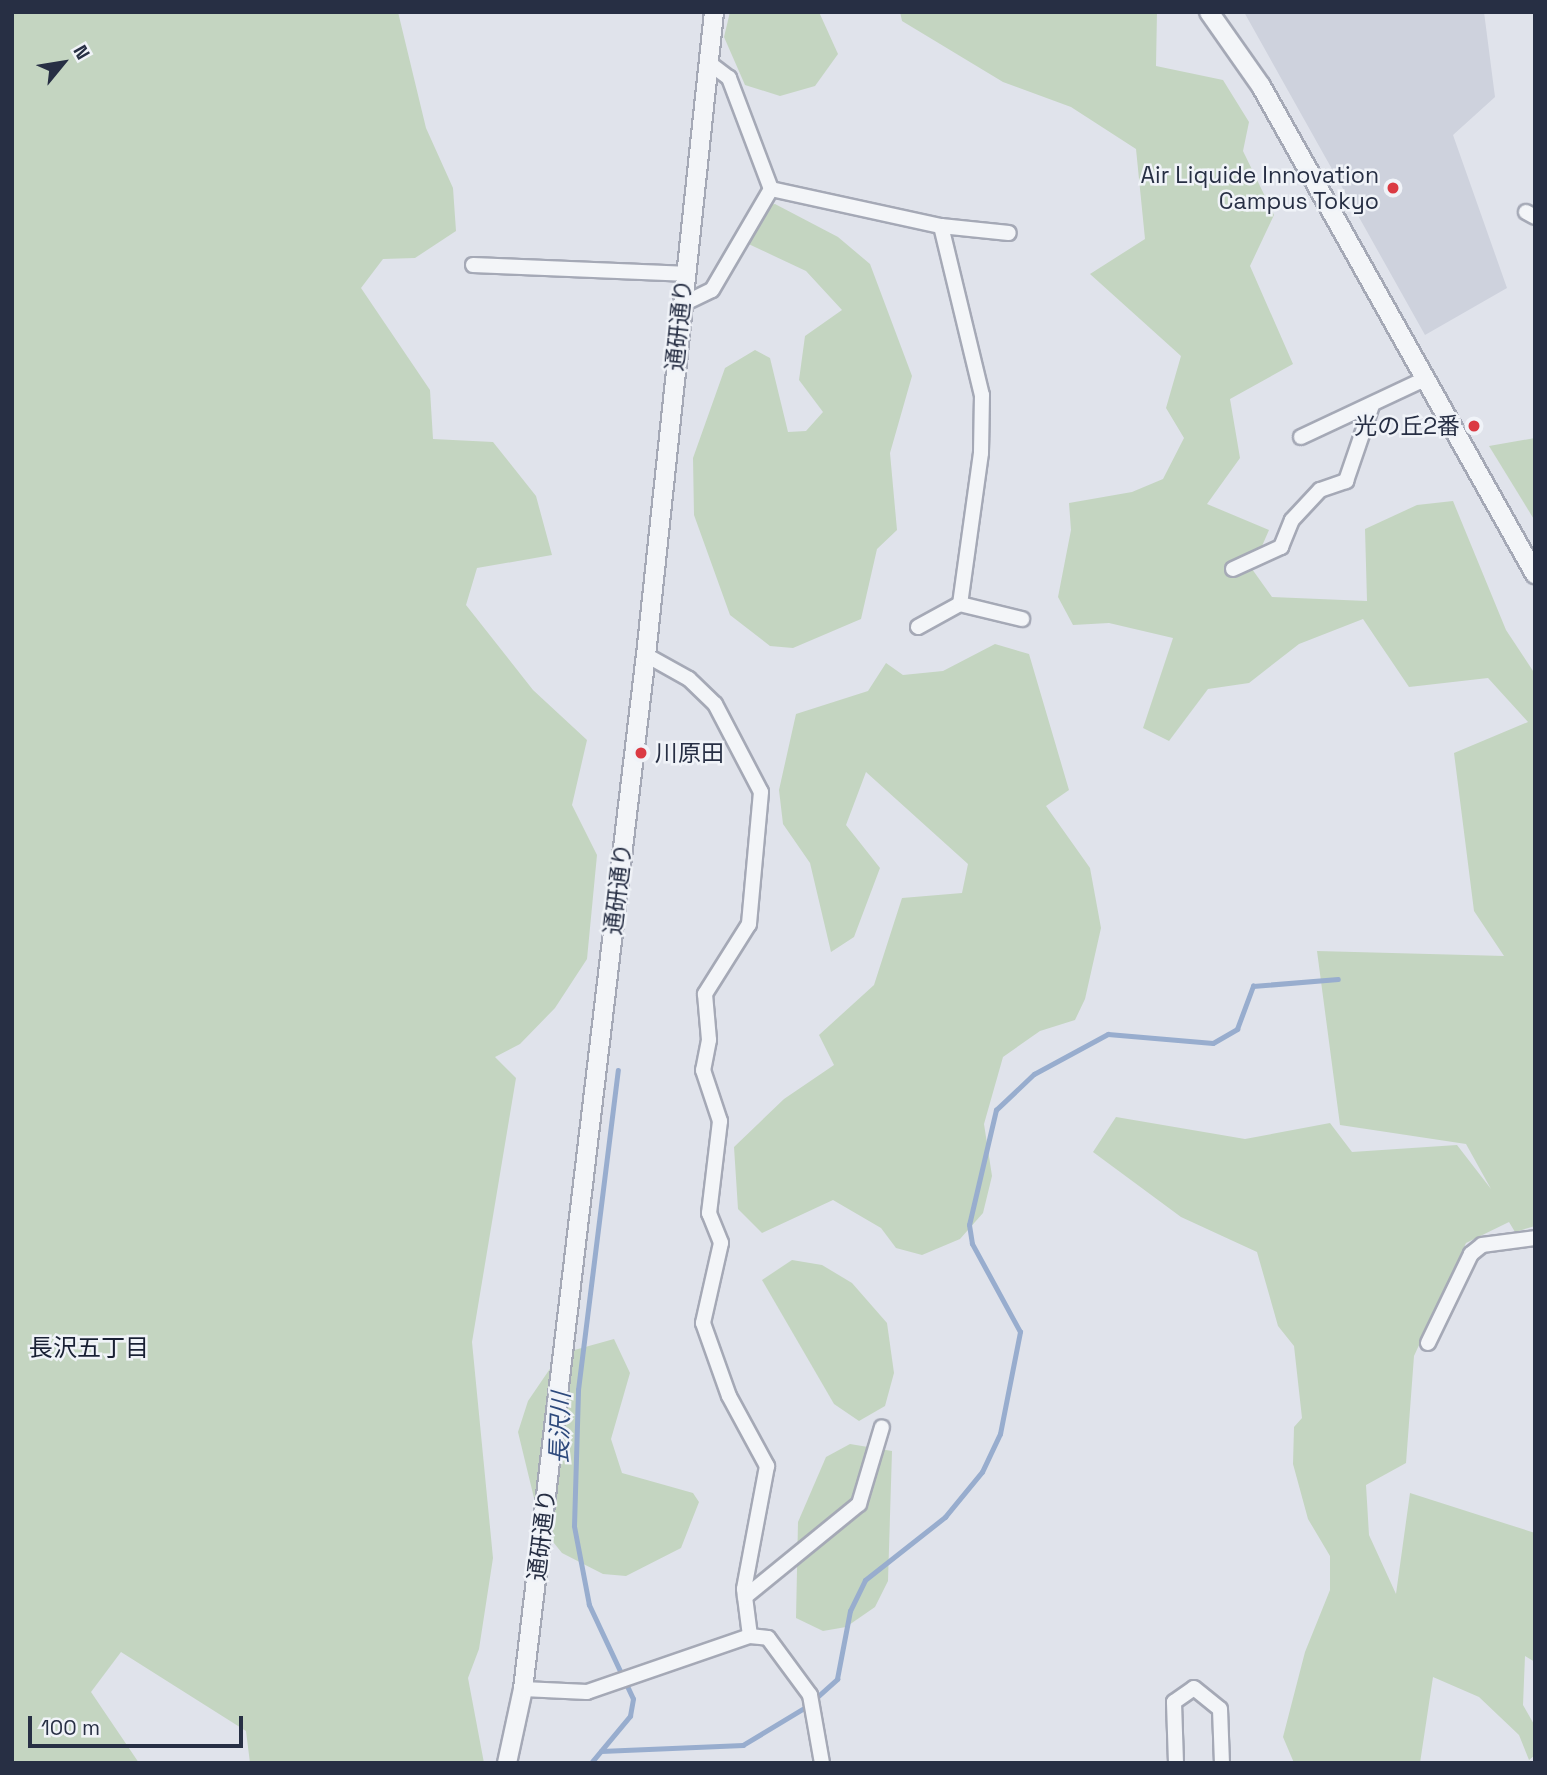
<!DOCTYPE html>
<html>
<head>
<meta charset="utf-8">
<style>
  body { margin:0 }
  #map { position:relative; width:1547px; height:1775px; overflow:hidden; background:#e0e3eb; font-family:"Space Grotesk","Noto Sans JP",sans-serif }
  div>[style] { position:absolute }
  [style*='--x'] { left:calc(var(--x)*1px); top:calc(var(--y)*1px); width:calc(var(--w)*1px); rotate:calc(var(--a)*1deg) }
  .built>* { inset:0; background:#ced2dd }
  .green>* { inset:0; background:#c4d5c1 }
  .stream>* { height:4.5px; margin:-2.25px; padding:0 2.25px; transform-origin:2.25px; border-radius:2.25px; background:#98adce }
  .roads { filter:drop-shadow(2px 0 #a5a9b6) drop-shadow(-2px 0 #a5a9b6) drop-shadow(0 2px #a5a9b6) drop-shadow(0 -2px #a5a9b6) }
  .minor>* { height:14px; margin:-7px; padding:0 7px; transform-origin:7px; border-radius:7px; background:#f3f5f8 }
  .tertiary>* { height:18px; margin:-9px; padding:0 9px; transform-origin:9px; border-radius:9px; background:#f3f5f8 }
  .dots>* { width:19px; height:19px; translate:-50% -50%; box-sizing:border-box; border:4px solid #f0f3f8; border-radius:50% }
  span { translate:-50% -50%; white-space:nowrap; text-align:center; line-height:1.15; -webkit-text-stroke:5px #f0f3f8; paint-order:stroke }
  .poi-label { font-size:23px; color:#272f44 }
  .right { translate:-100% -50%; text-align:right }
  .left { translate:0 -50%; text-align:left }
  .street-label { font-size:23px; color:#272f44 }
  .neighbourhood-label { font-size:24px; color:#192034 }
  .water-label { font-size:24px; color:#2d497c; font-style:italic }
  .frame { position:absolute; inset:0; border:14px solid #272f44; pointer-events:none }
  .north { position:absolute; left:28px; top:28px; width:70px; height:70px; -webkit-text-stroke:5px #f0f3f8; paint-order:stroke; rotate:60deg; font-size:19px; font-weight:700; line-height:28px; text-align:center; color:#272f44 }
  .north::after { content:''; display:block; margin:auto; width:24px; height:32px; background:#272f44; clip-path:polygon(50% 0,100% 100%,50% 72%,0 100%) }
  .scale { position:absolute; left:28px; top:1716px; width:215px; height:32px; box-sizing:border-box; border:4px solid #272f44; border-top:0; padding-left:9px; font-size:21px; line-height:24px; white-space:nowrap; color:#272f44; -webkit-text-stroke:5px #f0f3f8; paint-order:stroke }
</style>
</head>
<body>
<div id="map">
  <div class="built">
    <i style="clip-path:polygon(1244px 12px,1484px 12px,1495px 97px,1453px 135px,1507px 288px,1425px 335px)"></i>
  </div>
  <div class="green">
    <i style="clip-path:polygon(12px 12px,398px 12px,426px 128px,453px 188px,456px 231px,415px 258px,383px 259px,361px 288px,430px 390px,433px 439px,493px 442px,536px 496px,552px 555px,477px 568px,466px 605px,533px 690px,587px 740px,572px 805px,597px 855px,587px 959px,555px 1008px,520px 1044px,495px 1057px,516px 1078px,472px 1342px,493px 1558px,479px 1649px,468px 1678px,484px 1763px,250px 1763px,246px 1731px,121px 1652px,91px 1692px,139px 1763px,12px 1763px)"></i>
    <i style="clip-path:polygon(730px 12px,819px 12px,838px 54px,815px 86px,780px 96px,745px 85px,724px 37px)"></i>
    <i style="clip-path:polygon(900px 12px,1157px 12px,1156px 66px,1223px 80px,1249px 122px,1243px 151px,1274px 215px,1250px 266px,1293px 364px,1230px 399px,1240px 458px,1207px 504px,1269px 530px,1252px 569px,1272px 597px,1367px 601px,1365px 529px,1417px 505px,1453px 501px,1506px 630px,1535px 674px,1535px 1226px,1515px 1232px,1509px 1222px,1466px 1243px,1414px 1356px,1406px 1463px,1366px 1485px,1369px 1535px,1396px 1594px,1410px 1493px,1535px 1533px,1535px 1662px,1525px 1656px,1523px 1705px,1535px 1726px,1535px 1755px,1529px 1760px,1519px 1735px,1479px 1697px,1433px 1677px,1420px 1763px,1294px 1763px,1283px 1737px,1305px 1652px,1330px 1590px,1330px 1556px,1308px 1519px,1293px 1464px,1294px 1427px,1302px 1418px,1294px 1346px,1278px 1326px,1257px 1252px,1181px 1217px,1093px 1152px,1116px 1117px,1245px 1139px,1330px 1123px,1352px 1152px,1457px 1145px,1491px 1189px,1466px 1144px,1340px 1125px,1317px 951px,1504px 956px,1474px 911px,1454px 753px,1528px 722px,1488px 678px,1409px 687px,1363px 619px,1299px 644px,1249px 683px,1208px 689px,1169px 741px,1143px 728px,1173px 638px,1109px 623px,1073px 625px,1058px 597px,1071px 530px,1069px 503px,1132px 492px,1163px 479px,1184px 438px,1166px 408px,1181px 356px,1090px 274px,1145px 239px,1136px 149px,1071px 107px,1003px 82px,902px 21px)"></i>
    <i style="clip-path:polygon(775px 204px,838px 237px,870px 264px,912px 376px,890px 453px,897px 530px,877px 549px,861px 619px,793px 648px,770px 646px,730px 615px,694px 515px,693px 458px,725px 368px,755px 350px,770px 358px,788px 432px,806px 431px,823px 412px,799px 380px,805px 336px,842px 310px,806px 271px,740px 240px,750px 209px)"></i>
    <i style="clip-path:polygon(1535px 438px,1535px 521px,1489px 446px)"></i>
    <i style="clip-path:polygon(995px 644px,1029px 654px,1069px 790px,1046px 806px,1090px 868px,1101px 928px,1085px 999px,1075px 1020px,1040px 1031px,1003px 1057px,984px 1124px,992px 1176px,983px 1213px,960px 1239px,922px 1255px,896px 1248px,881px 1228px,833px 1200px,762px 1233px,738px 1209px,734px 1147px,784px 1099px,834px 1065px,819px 1035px,874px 985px,902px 898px,962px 893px,968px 864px,866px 772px,846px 825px,880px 868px,854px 937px,831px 952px,810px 863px,783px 824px,779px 790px,796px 714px,868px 691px,886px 663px,903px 675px,943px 671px)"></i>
    <i style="clip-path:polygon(792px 1260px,822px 1265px,852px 1283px,887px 1323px,894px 1373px,885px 1406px,859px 1421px,834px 1404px,762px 1280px)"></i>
    <i style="clip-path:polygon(614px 1339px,630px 1373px,611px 1439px,622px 1473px,693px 1493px,699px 1502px,681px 1548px,626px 1576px,603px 1574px,562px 1553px,541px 1527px,518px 1432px,528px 1401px,560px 1354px)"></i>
    <i style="clip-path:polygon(850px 1444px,892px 1451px,888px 1581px,875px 1607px,846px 1627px,823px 1631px,796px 1618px,798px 1522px,826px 1457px)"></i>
  </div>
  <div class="stream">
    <i style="--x:815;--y:1699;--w:30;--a:-42"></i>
    <i style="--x:837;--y:1679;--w:69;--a:-79.2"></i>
    <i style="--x:850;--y:1611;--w:34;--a:-64"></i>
    <i style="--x:865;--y:1580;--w:102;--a:-38.2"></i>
    <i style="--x:945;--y:1517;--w:58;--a:-50.6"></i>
    <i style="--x:982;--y:1472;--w:42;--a:-64.7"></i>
    <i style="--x:1000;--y:1434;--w:104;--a:-78.9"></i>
    <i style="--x:1020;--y:1332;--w:100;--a:-118.6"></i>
    <i style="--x:972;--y:1244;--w:19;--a:-99"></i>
    <i style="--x:969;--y:1225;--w:118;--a:-76.8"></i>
    <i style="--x:996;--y:1110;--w:52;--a:-43.5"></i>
    <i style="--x:1034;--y:1074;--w:84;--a:-28.4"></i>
    <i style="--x:1108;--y:1034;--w:105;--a:4.9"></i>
    <i style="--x:1213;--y:1043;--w:28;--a:-30"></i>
    <i style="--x:1237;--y:1029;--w:46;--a:-69.6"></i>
    <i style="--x:1253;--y:986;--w:85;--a:-4.7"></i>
    <i style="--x:601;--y:1751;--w:142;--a:-2.4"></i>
    <i style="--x:743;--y:1745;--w:77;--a:-31.2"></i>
    <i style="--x:591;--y:1763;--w:61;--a:-50.3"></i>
    <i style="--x:630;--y:1716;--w:17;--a:-80"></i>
    <i style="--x:633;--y:1699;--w:104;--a:-115.1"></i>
    <i style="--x:589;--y:1605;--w:80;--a:-100.8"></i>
    <i style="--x:574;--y:1526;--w:136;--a:-88.3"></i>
    <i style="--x:578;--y:1390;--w:322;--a:-82.9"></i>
  </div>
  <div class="roads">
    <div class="minor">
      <i style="--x:771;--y:189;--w:174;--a:12.3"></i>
      <i style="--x:941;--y:226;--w:68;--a:5.9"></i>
      <i style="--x:1526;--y:212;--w:10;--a:29"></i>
      <i style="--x:941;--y:226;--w:174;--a:76.4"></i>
      <i style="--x:982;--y:395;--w:58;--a:91"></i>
      <i style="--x:981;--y:453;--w:152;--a:97.9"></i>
      <i style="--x:473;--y:265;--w:211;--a:2.4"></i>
      <i style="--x:681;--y:305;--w:34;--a:-26"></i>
      <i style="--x:712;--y:290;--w:117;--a:-59.7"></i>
      <i style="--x:771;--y:189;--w:119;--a:-110.7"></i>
      <i style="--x:729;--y:78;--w:26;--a:-143"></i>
      <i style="--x:1301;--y:437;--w:137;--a:-25.1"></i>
      <i style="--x:1233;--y:569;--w:53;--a:-24.6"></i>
      <i style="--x:1281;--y:547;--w:29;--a:-68"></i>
      <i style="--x:1292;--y:520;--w:41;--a:-47"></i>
      <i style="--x:1320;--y:490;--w:28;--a:-19"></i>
      <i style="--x:1346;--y:481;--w:80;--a:-71.1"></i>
      <i style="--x:918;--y:627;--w:48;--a:-28.7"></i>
      <i style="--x:960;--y:604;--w:64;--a:13.6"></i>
      <i style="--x:646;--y:655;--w:49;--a:29.2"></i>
      <i style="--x:689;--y:679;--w:36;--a:44"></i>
      <i style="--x:715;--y:704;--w:99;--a:62.4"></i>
      <i style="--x:761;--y:792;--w:133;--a:95.2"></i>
      <i style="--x:749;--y:924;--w:83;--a:122.2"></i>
      <i style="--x:705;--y:994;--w:46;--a:85"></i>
      <i style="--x:709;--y:1040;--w:31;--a:101"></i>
      <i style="--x:703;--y:1070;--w:54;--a:71.6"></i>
      <i style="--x:720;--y:1121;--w:93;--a:96.8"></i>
      <i style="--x:709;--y:1213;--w:32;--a:68"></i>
      <i style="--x:721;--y:1243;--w:82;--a:102.7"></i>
      <i style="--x:703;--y:1323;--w:77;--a:70.4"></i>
      <i style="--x:729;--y:1396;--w:80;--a:61.5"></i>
      <i style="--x:767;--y:1466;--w:125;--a:100.6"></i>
      <i style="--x:744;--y:1589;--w:47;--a:82.7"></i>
      <i style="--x:750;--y:1636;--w:18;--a:6"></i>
      <i style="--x:768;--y:1638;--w:71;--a:53.6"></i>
      <i style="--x:810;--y:1695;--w:69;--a:80"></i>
      <i style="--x:1428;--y:1343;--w:99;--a:-64.2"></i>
      <i style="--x:1471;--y:1254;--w:14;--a:-39"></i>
      <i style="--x:1482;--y:1245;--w:53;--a:-7.5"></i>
      <i style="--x:745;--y:1597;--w:147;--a:-39.2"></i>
      <i style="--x:859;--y:1504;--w:80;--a:-73.4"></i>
      <i style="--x:523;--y:1689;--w:64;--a:2.7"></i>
      <i style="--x:587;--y:1692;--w:172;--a:-19"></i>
      <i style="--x:1176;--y:1763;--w:61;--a:-91.9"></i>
      <i style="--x:1174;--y:1702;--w:24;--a:-35"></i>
      <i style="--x:1194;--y:1688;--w:33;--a:39"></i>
      <i style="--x:1220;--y:1709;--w:54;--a:87.9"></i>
    </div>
    <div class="tertiary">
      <i style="--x:1209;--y:12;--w:90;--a:54.9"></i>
      <i style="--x:1261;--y:86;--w:560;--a:60.69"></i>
      <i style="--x:507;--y:1763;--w:76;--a:-77.8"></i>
      <i style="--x:523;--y:1689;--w:1041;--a:-83.22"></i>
      <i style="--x:646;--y:655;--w:647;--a:-83.96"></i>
    </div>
  </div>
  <div class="dots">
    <i style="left:1393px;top:188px;background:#db3a43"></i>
    <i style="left:1474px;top:426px;background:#db3a43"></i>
    <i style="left:641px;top:753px;background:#db3a43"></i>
  </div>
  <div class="poi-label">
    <span class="right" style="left:1379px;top:188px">Air Liquide Innovation<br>Campus Tokyo</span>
    <span class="right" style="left:1460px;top:426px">光の丘2番</span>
    <span class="left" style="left:655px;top:753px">川原田</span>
  </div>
  <div class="street-label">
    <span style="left:679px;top:325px;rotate:-84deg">通研通り</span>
    <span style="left:618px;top:889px;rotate:-83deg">通研通り</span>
    <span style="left:542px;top:1535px;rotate:-83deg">通研通り</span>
  </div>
  <div class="neighbourhood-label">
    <span style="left:89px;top:1348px">長沢五丁目</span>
  </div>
  <div class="water-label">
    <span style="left:560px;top:1428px;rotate:-88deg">長沢川</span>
  </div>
  <div class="frame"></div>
  <div class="north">N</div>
  <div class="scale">100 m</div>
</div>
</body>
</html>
